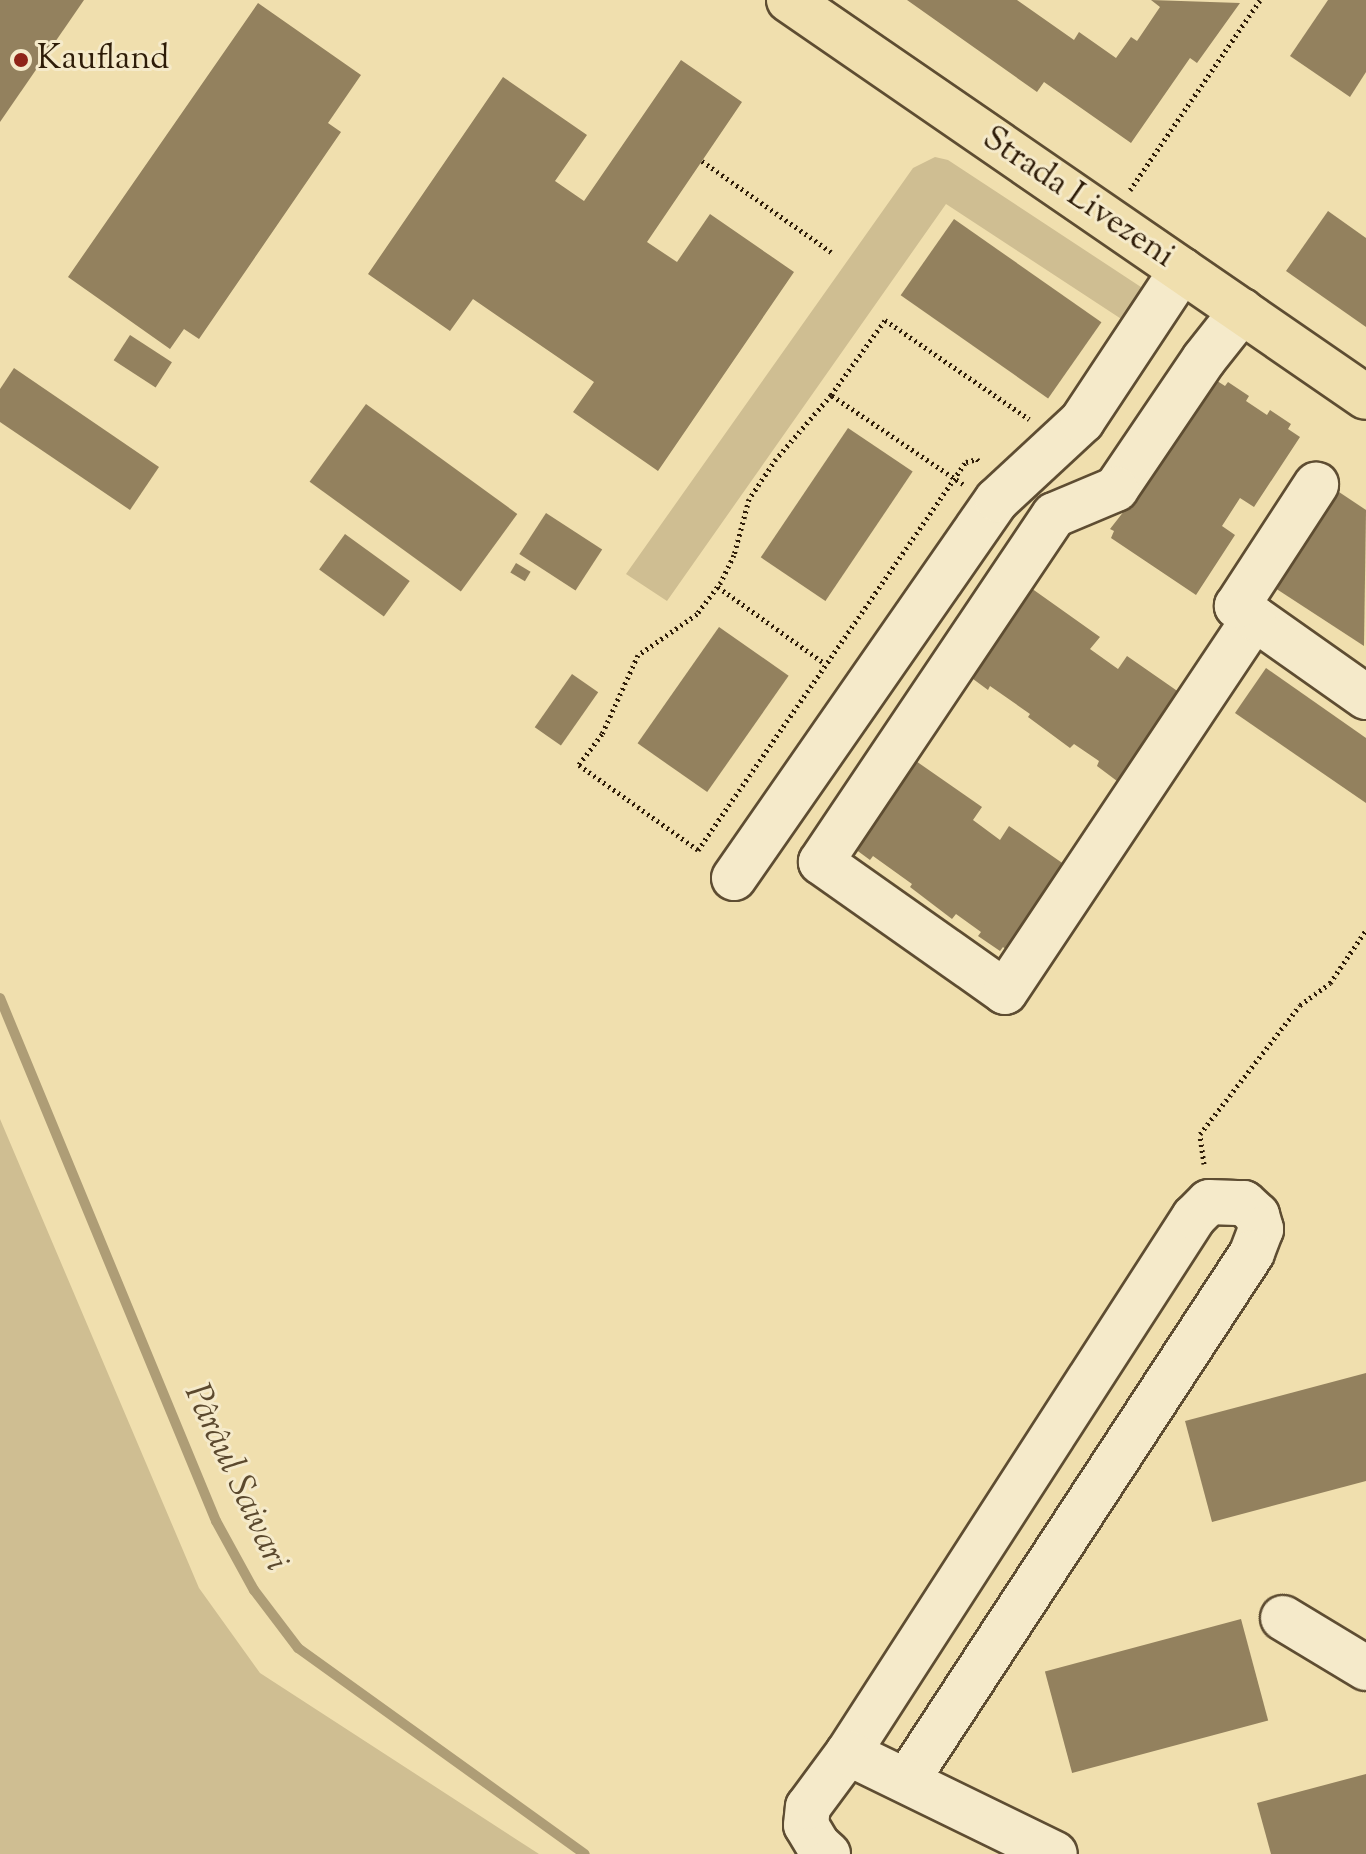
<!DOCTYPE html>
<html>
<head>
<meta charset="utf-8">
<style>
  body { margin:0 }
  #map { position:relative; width:1366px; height:1854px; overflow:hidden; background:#f0dfae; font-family:"Sorts Mill Goudy",serif }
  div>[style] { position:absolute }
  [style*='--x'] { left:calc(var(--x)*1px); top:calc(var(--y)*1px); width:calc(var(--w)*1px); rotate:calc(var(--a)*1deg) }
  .green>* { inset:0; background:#cfbe92 }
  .stream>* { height:10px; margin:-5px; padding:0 5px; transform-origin:5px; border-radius:5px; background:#ae9d76 }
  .building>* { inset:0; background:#93815e; transform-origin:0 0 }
  .path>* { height:5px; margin-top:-2.5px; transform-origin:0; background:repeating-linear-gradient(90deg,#2e1c08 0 2px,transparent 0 6px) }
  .roads { filter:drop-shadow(2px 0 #5e4d32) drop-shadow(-2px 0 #5e4d32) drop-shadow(0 2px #5e4d32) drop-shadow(0 -2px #5e4d32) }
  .minor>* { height:44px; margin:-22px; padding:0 22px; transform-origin:22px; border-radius:22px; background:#f5eaca }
  .major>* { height:44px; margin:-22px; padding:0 22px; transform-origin:22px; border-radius:22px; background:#f0dfae }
  .dots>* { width:22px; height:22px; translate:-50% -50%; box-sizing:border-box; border:4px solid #f5eaca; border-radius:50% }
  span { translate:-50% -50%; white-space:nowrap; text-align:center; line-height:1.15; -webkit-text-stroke:6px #f5eaca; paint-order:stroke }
  .poi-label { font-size:34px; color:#2e1c08 }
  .left { translate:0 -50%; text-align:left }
  .street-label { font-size:34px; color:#2e1c08 }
  .water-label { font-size:36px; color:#5b492e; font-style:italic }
</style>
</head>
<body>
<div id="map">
  <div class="green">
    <i style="clip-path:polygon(935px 157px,948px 160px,1147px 291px,1132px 326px,946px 204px,667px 601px,626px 574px,913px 168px)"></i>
    <i style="clip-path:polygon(0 1119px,199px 1588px,260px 1673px,539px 1854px,0 1854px)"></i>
  </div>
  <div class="stream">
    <i style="--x:0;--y:998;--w:566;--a:67.56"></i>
    <i style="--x:216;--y:1521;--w:79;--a:61.2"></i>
    <i style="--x:254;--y:1590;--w:73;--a:52.8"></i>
    <i style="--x:298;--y:1648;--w:353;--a:35.7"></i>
  </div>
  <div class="building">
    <i style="clip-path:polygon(0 0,84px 0,0 122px)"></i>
    <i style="clip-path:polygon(907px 0,1017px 0,1074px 40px,1079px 32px,1116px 58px,1131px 37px,1137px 41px,1160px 7px,1151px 0,1240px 3px,1197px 63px,1190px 58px,1131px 143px,1044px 82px,1037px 92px)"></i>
    <i style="clip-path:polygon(1328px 0,1366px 0,1366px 72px,1350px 97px,1290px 56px)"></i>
    <i style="clip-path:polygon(258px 3px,361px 75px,328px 123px,341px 132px,199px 339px,184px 329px,170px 349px,68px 277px)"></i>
    <i style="clip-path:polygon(681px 60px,742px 102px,647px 242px,677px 262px,710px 214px,794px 272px,658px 471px,573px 412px,594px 382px,473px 299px,450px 331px,368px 274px,503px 77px,587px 135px,555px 181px,584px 201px)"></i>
    <i style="clip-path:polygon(1328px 211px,1366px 238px,1366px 327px,1286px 271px)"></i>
    <i style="left:954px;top:219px;width:180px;height:93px;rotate:35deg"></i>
    <i style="left:130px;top:335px;width:50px;height:30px;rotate:33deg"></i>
    <i style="clip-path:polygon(14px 368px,159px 467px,130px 510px,0 422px,0 389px)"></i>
    <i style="clip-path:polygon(1211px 377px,1225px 386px,1228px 382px,1249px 396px,1246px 401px,1267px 415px,1270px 410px,1291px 424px,1288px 429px,1300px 437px,1254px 507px,1240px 498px,1222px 526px,1235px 535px,1196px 595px,1111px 538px,1114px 531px,1110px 529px,1146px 483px)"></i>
    <i style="left:366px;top:404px;width:187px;height:96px;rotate:36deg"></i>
    <i style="left:848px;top:428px;width:78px;height:156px;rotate:34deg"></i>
    <i style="clip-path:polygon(1339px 492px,1366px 510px,1364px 646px,1275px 588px)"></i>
    <i style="left:546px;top:513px;width:67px;height:49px;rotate:33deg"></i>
    <i style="left:345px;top:534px;width:80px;height:44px;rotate:36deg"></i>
    <i style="left:516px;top:563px;width:17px;height:11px;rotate:31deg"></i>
    <i style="clip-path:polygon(1031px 588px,1100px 637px,1090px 649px,1118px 669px,1127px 656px,1186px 697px,1127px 781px,1120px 777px,1117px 781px,1097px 766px,1099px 761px,1074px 744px,1070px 748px,1028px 717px,1030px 714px,990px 686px,988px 690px,969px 676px)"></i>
    <i style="left:719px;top:627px;width:85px;height:142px;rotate:35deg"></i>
    <i style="clip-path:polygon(1266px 668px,1366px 738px,1366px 803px,1235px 713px)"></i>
    <i style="left:572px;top:674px;width:32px;height:65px;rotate:35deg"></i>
    <i style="clip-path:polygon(913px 759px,982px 807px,973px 820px,1000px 840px,1009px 826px,1068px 867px,1009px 952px,1003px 947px,1000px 951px,978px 936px,981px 932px,956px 914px,952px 919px,910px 887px,912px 884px,873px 856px,870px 860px,851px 846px)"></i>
    <i style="clip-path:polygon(1366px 1373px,1366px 1481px,1212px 1522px,1185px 1421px)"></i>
    <i style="left:1241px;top:1619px;width:105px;height:203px;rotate:75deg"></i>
    <i style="clip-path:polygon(1366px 1774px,1366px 1854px,1271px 1854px,1257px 1803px)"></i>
  </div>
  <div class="path">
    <i style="--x:702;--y:161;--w:158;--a:35.2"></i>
    <i style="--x:1130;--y:190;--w:230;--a:-55.6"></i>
    <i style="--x:831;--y:395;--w:84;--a:130.7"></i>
    <i style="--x:776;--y:459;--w:48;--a:124"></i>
    <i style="--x:749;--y:499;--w:58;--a:105"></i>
    <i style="--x:734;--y:555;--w:30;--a:116"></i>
    <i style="--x:721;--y:582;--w:40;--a:127"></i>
    <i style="--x:697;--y:614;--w:72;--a:145.2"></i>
    <i style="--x:638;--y:655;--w:87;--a:114.5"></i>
    <i style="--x:602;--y:734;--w:39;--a:127"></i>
    <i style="--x:579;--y:765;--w:146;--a:35.5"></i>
    <i style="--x:698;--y:850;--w:472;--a:-55.4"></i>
    <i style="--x:966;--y:462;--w:11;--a:-15"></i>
    <i style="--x:977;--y:459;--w:5;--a:53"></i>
    <i style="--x:963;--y:484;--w:159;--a:-146"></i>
    <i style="--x:831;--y:395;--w:92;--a:-54.2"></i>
    <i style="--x:885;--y:320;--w:175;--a:34.5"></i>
    <i style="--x:718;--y:587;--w:130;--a:35.6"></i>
    <i style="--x:1204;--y:1164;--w:30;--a:-98"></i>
    <i style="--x:1200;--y:1134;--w:163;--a:-52.2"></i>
    <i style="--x:1300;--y:1005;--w:37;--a:-36"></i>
    <i style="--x:1330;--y:983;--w:64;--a:-55.8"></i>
  </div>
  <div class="roads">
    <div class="minor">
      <i style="--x:1242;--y:311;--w:61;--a:128.4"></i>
      <i style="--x:1204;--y:359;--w:157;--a:124.1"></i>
      <i style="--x:1116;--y:489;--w:67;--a:157.2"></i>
      <i style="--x:1054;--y:515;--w:418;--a:123.9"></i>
      <i style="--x:821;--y:862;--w:225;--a:35.2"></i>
      <i style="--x:1005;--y:992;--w:449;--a:-56.3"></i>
      <i style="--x:1254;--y:618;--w:137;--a:35.2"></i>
      <i style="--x:1254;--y:618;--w:21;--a:-145"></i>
      <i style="--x:1237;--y:606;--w:145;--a:-56.9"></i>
      <i style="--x:734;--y:878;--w:460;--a:-55.2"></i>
      <i style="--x:997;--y:500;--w:116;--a:-42.9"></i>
      <i style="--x:1082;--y:421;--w:181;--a:-56.5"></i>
      <i style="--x:1283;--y:1618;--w:97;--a:31.1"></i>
      <i style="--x:848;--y:1753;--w:638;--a:-57.16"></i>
      <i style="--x:1194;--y:1217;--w:21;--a:-45"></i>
      <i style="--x:1209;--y:1202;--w:35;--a:2"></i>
      <i style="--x:1244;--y:1203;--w:18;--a:43"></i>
      <i style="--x:1257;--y:1215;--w:15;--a:74"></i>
      <i style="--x:1261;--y:1229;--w:26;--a:111"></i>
      <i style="--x:1252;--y:1253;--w:630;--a:123.21"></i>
      <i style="--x:828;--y:1854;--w:13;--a:-138"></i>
      <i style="--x:818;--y:1845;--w:23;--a:-121"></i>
      <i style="--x:806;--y:1825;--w:18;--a:-84"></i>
      <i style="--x:808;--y:1807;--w:67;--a:-53.5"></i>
      <i style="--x:848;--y:1753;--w:230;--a:26"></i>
    </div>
    <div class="major">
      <i style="--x:789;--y:0;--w:700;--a:34.53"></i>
    </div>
  </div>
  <div class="dots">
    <i style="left:21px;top:60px;background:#8f2418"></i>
  </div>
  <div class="poi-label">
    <span class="left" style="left:37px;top:60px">Kaufland</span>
  </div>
  <div class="street-label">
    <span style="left:1078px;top:198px;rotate:34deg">Strada Livezeni</span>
  </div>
  <div class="water-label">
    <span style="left:235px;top:1478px;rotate:65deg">Pârâul Saivari</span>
  </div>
</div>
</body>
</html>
